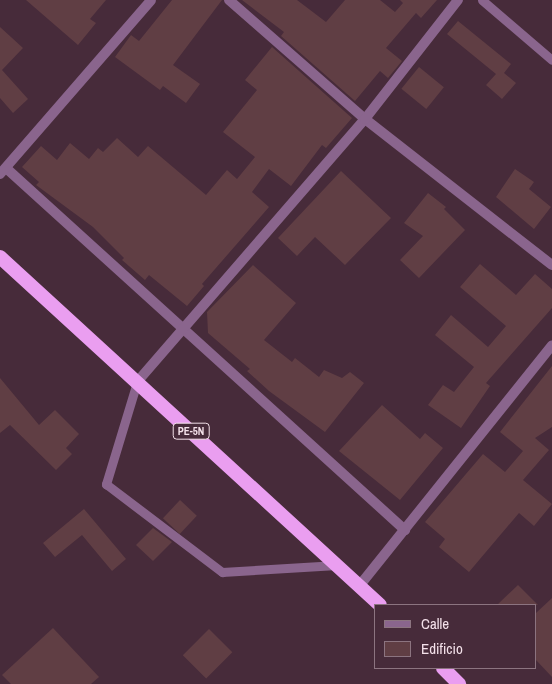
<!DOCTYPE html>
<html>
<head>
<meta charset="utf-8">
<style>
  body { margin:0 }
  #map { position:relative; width:552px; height:684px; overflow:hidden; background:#472b3a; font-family:"Archivo Narrow",sans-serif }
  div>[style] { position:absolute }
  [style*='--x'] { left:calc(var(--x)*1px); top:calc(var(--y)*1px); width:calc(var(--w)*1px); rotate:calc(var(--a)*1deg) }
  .building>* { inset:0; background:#603e44; transform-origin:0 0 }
  .service>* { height:9px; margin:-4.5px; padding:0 4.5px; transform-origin:4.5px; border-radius:4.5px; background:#8a658d }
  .minor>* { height:10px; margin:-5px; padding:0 5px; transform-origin:5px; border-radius:5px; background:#8a658d }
  .trunk>* { height:14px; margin:-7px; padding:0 7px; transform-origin:7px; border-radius:7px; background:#ea9ef0 }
  span { translate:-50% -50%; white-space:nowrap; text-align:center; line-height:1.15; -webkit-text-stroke:5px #472b3a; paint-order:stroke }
  .shield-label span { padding:1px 4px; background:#472b3a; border:1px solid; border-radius:4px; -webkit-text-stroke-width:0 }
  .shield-label { font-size:11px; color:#f4e1ea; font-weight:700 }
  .legend { position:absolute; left:374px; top:604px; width:162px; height:65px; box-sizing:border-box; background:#472b3a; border:1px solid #8c7480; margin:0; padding:6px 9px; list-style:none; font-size:15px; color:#f4e1ea }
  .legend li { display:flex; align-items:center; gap:10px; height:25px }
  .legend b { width:25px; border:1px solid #8c7480 }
</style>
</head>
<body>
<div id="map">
  <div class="building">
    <i style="clip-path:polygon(26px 0,106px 0,90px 19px,96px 23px,78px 45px)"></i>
    <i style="clip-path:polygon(172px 0,222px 0,173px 65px,200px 84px,186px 103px,163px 86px,160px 90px,115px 57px,131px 35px,139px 41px)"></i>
    <i style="clip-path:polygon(242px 0,297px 0,326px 22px,345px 0,380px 0,395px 12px,403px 3px,400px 0,437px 0,421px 18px,416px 13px,386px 48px,402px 61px,388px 78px,380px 71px,355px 101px,281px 36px,284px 32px)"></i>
    <i style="clip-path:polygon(458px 21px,511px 64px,504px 73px,516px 83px,502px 99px,486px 85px,496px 74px,447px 34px)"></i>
    <i style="clip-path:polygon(0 27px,23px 48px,2px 70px,28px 99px,13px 113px,0 98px)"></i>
    <i style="clip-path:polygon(272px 47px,352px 118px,326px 148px,322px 145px,291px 186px,269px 169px,252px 192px,269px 207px,202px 284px,204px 286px,187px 306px,149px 275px,145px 280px,122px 260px,124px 258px,93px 227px,36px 185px,39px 182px,22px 167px,41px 146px,57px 160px,70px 143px,89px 159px,98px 148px,103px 152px,117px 138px,138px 157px,148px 146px,206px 195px,227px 170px,237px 179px,255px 157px,223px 132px,257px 90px,245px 80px)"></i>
    <i style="left:419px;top:67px;width:32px;height:28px;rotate:39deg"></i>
    <i style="clip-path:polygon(515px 169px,534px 182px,529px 189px,551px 207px,534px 229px,496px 197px)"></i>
    <i style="clip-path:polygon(341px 171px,391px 218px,345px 265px,315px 237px,297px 256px,278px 238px)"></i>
    <i style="clip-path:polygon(428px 193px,446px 207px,444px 209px,465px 230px,419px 278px,400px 260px,423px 236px,404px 223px)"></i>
    <i style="clip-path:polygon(480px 264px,516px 295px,535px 274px,552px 289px,552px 308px,486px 383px,490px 386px,461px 428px,428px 405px,443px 385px,454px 392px,474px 367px,435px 335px,451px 315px,488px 347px,506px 326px,460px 287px)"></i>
    <i style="clip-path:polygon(253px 265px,296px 303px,264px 340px,292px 362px,295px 358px,319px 377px,324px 370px,342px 378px,350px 372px,364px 383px,325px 432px,269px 391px,247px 371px,250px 369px,208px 333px,207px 312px)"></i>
    <i style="clip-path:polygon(552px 366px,552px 427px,535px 438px,549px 450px,523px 480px,552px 504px,534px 526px,519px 513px,469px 572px,439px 547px,445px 539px,425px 522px,483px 454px,505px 472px,523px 451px,500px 432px)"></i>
    <i style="clip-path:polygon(0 378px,39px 425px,55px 410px,79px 434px,66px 448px,72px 454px,56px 470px,10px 425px,0 433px)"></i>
    <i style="clip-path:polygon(382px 405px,420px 439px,425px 433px,443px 448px,400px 500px,339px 451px)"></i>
    <i style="left:180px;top:500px;width:23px;height:25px;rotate:43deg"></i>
    <i style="clip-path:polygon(84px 509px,126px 559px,112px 571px,82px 535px,55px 557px,43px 543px)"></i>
    <i style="clip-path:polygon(153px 528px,172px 542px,153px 561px,136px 545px)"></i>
    <i style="clip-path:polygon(518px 585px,538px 605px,497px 605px)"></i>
    <i style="clip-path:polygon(552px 598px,552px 677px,536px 660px,536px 613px)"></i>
    <i style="clip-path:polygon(53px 628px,99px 677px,91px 684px,11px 684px,2px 675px)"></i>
    <i style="left:209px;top:629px;width:33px;height:37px;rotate:45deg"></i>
  </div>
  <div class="service">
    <i style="--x:482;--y:0;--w:92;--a:40.6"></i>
    <i style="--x:137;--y:382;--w:107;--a:106.9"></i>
    <i style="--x:106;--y:484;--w:146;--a:37.2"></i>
    <i style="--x:222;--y:572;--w:115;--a:-3.5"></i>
  </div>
  <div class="minor">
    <i style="--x:229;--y:0;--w:181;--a:41.2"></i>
    <i style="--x:365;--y:119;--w:237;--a:38"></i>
    <i style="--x:6;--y:168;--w:539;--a:42.22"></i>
    <i style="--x:0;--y:174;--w:230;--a:-49"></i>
    <i style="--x:137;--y:382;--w:348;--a:-49.1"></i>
    <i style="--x:365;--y:119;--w:151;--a:-52"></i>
    <i style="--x:360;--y:585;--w:307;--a:-51.3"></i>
  </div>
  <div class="trunk">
    <i style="--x:0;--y:257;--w:515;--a:42.48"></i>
    <i style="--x:443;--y:668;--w:23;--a:45"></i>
  </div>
  <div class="shield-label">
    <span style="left:191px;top:431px">PE-5N</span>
  </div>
  <ul class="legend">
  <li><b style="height:6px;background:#8a658d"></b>Calle</li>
  <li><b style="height:14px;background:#603e44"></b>Edificio</li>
  </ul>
</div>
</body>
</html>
